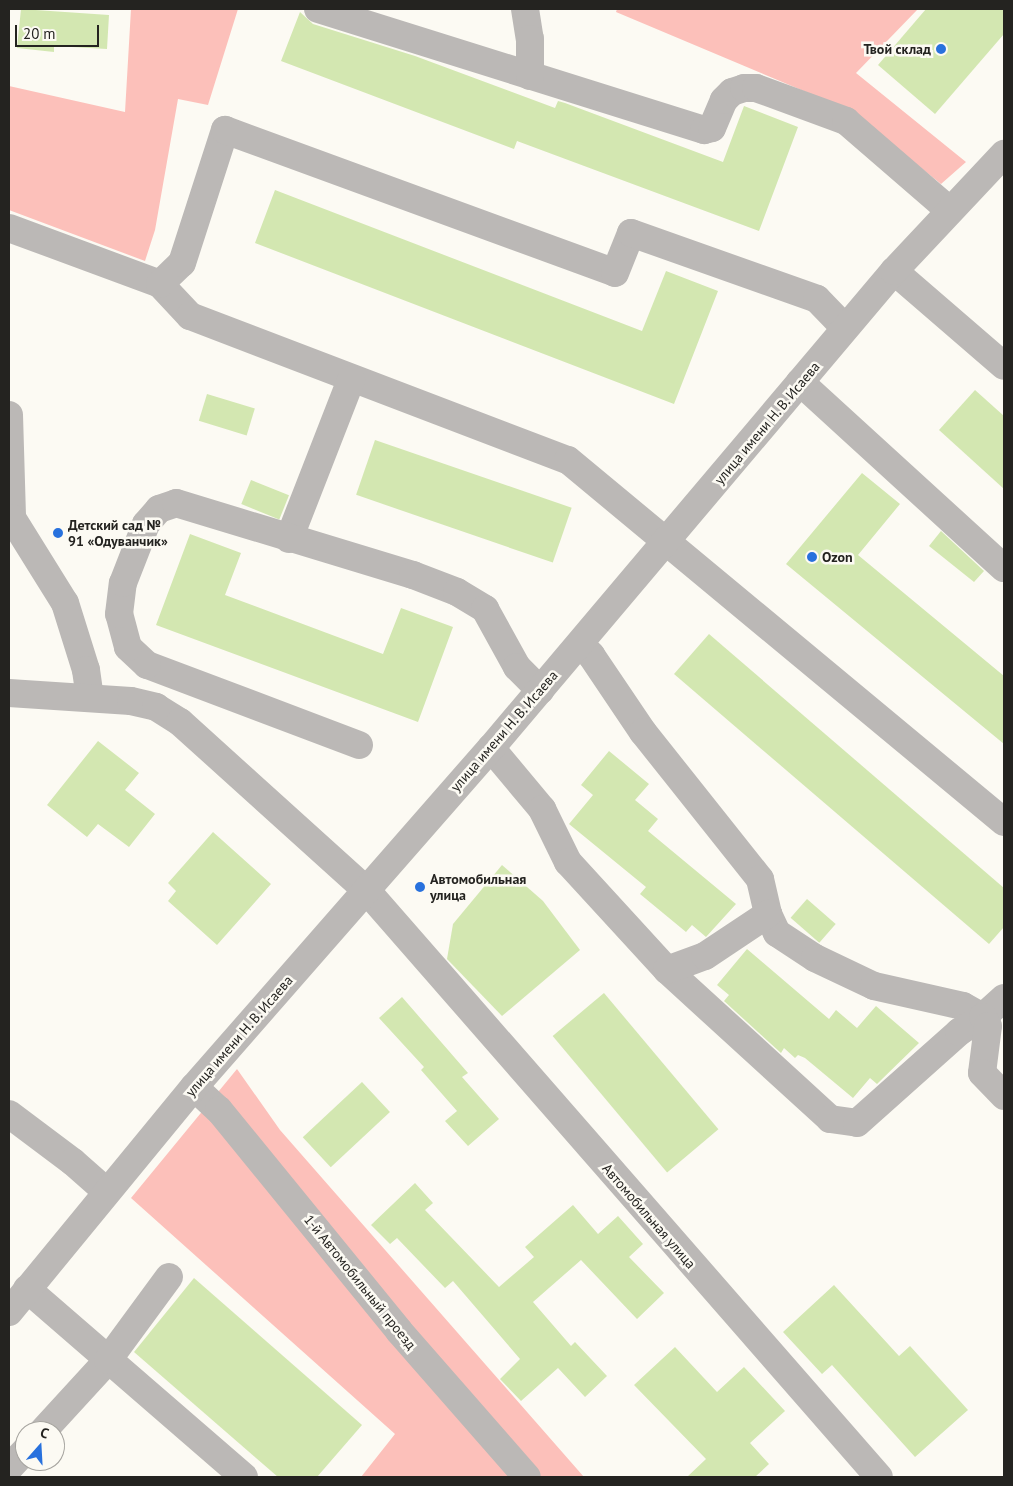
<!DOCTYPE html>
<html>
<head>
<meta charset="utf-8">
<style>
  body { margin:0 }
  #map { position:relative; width:1013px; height:1486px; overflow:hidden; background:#fcfaf3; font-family:"PT Sans",sans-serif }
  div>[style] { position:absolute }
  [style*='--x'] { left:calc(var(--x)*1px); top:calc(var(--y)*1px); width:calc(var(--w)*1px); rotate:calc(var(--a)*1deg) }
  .green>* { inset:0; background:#fcc0ba }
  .building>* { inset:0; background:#d3e7b1; transform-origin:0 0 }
  .minor>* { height:28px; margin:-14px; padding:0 14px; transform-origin:14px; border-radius:14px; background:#bbb8b6 }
  .dots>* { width:14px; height:14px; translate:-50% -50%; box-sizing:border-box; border:2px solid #fcfaf3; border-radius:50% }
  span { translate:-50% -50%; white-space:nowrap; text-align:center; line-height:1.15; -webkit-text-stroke:5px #fcfaf3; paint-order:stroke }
  .poi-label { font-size:14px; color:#242320; font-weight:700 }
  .right { translate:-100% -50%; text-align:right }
  .left { translate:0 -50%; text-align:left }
  .street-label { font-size:14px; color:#242320 }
  .frame { position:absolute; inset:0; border:10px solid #242320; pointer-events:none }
  .north { position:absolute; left:15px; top:1421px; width:50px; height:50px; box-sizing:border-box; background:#fcfaf3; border:1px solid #a6a49f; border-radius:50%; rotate:19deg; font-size:14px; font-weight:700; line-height:20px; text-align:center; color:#242320 }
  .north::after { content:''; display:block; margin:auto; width:18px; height:22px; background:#2871dd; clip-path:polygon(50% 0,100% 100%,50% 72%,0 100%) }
  .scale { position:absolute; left:15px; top:25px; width:84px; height:22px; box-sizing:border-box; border:2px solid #242320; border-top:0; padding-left:6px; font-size:15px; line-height:18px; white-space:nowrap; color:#242320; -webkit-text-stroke:4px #fcfaf3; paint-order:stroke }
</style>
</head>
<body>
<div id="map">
  <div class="green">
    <i style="clip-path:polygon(131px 9px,238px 9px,208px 105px,178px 99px,155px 230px,145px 261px,9px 210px,9px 86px,125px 112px)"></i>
    <i style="clip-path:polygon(617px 9px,918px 9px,856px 73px,966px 162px,941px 184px,849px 110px,616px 12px)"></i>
    <i style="clip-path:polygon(237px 1069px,280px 1130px,584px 1477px,361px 1477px,395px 1434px,131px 1198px)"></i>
  </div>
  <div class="building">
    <i style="clip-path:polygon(21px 9px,109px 15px,107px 49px,54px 46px,54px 52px,17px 48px)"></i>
    <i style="clip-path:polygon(926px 9px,1004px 9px,1004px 34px,935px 114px,878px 65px)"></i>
    <i style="clip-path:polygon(300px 12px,313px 24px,415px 56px,555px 108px,558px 101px,565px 103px,723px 162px,744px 106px,798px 127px,759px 231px,517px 141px,514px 149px,281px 61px)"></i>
    <i style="clip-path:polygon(275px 190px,642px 331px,666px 271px,718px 291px,674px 404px,255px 243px)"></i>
    <i style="clip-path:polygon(975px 390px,1004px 416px,1004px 489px,939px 430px)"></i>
    <i style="left:207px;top:394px;width:50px;height:28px;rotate:17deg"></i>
    <i style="left:375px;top:440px;width:208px;height:58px;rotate:19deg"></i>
    <i style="clip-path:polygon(862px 473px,900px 504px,858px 555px,1004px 676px,1004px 744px,786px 564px)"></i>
    <i style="left:251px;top:480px;width:41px;height:26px;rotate:22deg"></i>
    <i style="clip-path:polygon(941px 531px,984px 571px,974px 582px,929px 546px)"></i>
    <i style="clip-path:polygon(190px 534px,241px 553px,225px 595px,383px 654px,401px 608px,453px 627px,418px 722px,156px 625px)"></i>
    <i style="clip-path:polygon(709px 634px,1004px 888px,1004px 927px,989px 944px,674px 674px)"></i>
    <i style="clip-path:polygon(98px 741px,139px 773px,125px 790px,155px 814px,129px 847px,98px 824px,87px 837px,47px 805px)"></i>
    <i style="clip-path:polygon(609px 751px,649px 784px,635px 800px,658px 819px,648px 831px,736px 904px,706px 937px,692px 925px,686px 932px,640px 894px,646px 887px,569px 824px,593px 795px,581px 785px)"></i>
    <i style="clip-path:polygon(213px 832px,271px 884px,217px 945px,168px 901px,176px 891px,168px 883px)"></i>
    <i style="clip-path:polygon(502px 865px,543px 901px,580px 950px,502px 1016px,447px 959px,453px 924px)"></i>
    <i style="left:807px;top:899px;width:38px;height:25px;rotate:41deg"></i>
    <i style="clip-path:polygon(747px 949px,829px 1019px,836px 1010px,857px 1028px,876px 1006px,919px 1043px,877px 1084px,870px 1078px,853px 1098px,805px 1058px,798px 1055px,795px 1058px,784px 1048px,781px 1053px,724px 1001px,729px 995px,717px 985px)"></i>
    <i style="left:604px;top:993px;width:178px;height:67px;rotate:50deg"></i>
    <i style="clip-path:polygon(402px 997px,468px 1073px,462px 1077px,499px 1119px,468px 1146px,445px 1121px,457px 1111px,421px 1070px,424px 1067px,379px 1018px)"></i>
    <i style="left:362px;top:1082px;width:41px;height:81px;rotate:47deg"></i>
    <i style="clip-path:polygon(415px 1183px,433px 1203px,425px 1210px,499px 1287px,534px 1257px,525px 1247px,573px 1205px,598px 1234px,618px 1216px,643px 1244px,629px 1257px,664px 1293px,637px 1319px,581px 1260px,533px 1302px,571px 1346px,575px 1342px,607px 1376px,585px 1397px,558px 1368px,521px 1401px,500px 1379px,520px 1359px,453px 1281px,445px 1288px,397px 1238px,390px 1244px,371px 1225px)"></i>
    <i style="clip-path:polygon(194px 1278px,362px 1425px,317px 1477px,278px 1477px,134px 1352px)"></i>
    <i style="clip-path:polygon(834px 1285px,899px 1356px,910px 1346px,968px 1410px,915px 1457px,832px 1365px,822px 1374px,783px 1332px)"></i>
    <i style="clip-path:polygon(675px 1347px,717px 1392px,744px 1367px,785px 1411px,750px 1443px,769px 1464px,755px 1477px,687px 1477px,706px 1459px,634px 1385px)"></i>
  </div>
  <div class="minor">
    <i style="--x:318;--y:9;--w:405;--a:17.4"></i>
    <i style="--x:704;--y:130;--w:8;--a:-14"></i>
    <i style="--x:712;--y:128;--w:30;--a:-67"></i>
    <i style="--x:724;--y:100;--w:11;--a:-45"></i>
    <i style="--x:732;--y:92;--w:13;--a:-18"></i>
    <i style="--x:744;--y:88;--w:12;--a:0"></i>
    <i style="--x:756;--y:88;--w:96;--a:20.1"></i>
    <i style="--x:846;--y:121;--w:136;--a:40.8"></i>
    <i style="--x:525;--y:9;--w:30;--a:81"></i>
    <i style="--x:530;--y:39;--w:37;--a:90"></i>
    <i style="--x:9;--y:228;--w:161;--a:20.3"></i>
    <i style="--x:160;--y:284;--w:44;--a:46.8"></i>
    <i style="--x:190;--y:316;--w:404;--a:20.9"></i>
    <i style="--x:568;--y:460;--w:567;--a:39.7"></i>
    <i style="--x:894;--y:271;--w:145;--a:40.8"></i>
    <i style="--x:160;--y:284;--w:30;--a:-44"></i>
    <i style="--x:182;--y:263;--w:140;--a:-72.1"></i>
    <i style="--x:225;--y:130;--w:415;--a:20.1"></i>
    <i style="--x:615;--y:273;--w:43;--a:-68.2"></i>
    <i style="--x:631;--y:233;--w:197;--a:19.5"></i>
    <i style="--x:817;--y:299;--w:40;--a:46"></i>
    <i style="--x:800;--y:382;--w:276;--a:42.4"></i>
    <i style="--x:9;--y:415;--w:103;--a:88.3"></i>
    <i style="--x:12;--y:518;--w:100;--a:58.1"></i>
    <i style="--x:65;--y:603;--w:70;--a:72.6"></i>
    <i style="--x:86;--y:670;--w:28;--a:82"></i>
    <i style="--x:289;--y:539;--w:171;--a:-68.7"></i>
    <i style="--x:580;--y:644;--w:16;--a:45"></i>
    <i style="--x:591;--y:655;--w:93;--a:56"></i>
    <i style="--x:643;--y:732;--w:188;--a:51.5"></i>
    <i style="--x:760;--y:879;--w:36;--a:77"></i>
    <i style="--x:768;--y:914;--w:21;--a:65"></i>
    <i style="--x:777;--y:933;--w:45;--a:33.3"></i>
    <i style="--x:815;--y:958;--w:65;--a:25.4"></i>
    <i style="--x:874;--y:986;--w:91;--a:12.7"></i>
    <i style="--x:963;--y:1006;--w:23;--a:29"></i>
    <i style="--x:9;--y:693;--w:122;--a:3.8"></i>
    <i style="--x:131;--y:701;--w:26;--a:13"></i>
    <i style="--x:156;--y:707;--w:28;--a:32"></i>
    <i style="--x:180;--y:722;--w:252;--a:42.1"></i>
    <i style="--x:367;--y:891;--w:778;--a:48.86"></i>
    <i style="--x:359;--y:745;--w:227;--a:-159.3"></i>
    <i style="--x:147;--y:665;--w:26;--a:-137"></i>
    <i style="--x:128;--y:647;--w:34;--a:-105"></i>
    <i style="--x:119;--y:614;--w:31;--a:-83"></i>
    <i style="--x:123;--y:583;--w:63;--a:-68.7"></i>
    <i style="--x:146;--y:524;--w:20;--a:-49"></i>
    <i style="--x:159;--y:509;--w:18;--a:-19"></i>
    <i style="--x:176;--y:503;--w:248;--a:16.9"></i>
    <i style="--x:413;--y:575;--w:47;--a:21.1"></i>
    <i style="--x:457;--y:592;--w:33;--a:31"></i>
    <i style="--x:485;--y:609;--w:66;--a:61.1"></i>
    <i style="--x:517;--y:667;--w:33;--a:45"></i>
    <i style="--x:491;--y:748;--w:80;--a:50.1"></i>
    <i style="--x:542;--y:809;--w:59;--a:63.9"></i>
    <i style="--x:568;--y:862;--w:147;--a:47.5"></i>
    <i style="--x:667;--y:970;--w:221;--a:42.4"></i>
    <i style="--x:830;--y:1119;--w:27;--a:8"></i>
    <i style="--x:857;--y:1123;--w:137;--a:-41.7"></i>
    <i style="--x:959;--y:1032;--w:28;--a:-32"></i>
    <i style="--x:667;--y:970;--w:40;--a:-20.2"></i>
    <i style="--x:705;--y:956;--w:76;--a:-33.7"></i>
    <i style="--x:1004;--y:998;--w:28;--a:138"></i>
    <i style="--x:983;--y:1017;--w:10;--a:61"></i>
    <i style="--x:988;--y:1026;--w:47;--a:97.3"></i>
    <i style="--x:982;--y:1073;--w:32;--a:46"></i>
    <i style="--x:194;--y:1087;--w:34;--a:43"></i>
    <i style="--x:219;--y:1110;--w:285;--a:50.8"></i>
    <i style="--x:399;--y:1331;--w:194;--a:48.8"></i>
    <i style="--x:9;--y:1114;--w:80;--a:36.9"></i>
    <i style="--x:73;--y:1162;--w:45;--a:41.4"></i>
    <i style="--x:27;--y:1289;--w:287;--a:40.9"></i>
    <i style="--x:9;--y:1312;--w:291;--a:-50.6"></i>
    <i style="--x:194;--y:1087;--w:451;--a:-48.8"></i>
    <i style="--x:491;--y:748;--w:624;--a:-49.81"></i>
    <i style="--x:894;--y:271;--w:161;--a:-46.8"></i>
    <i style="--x:43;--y:1431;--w:96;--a:-47.5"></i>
    <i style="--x:108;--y:1360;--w:103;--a:-53.7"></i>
    <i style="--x:9;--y:1468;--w:23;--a:-47"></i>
  </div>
  <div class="dots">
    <i style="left:941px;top:49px;background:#2871dd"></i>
    <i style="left:58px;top:533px;background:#2871dd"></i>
    <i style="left:812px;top:557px;background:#2871dd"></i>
    <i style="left:420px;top:887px;background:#2871dd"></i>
  </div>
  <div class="poi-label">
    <span class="right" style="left:931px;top:49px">Твой склад</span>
    <span class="left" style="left:68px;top:533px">Детский сад №<br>91 «Одуванчик»</span>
    <span class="left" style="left:822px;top:557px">Ozon</span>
    <span class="left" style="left:430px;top:887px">Автомобильная<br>улица</span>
  </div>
  <div class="street-label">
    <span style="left:767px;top:423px;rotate:-50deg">улица имени Н. В. Исаева</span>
    <span style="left:504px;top:731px;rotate:-49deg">улица имени Н. В. Исаева</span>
    <span style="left:239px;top:1036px;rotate:-49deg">улица имени Н. В. Исаева</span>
    <span style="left:649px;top:1216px;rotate:49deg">Автомобильная улица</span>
    <span style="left:360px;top:1282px;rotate:51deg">1-й Автомобильный проезд</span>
  </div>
  <div class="frame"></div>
  <div class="north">С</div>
  <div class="scale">20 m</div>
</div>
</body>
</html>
